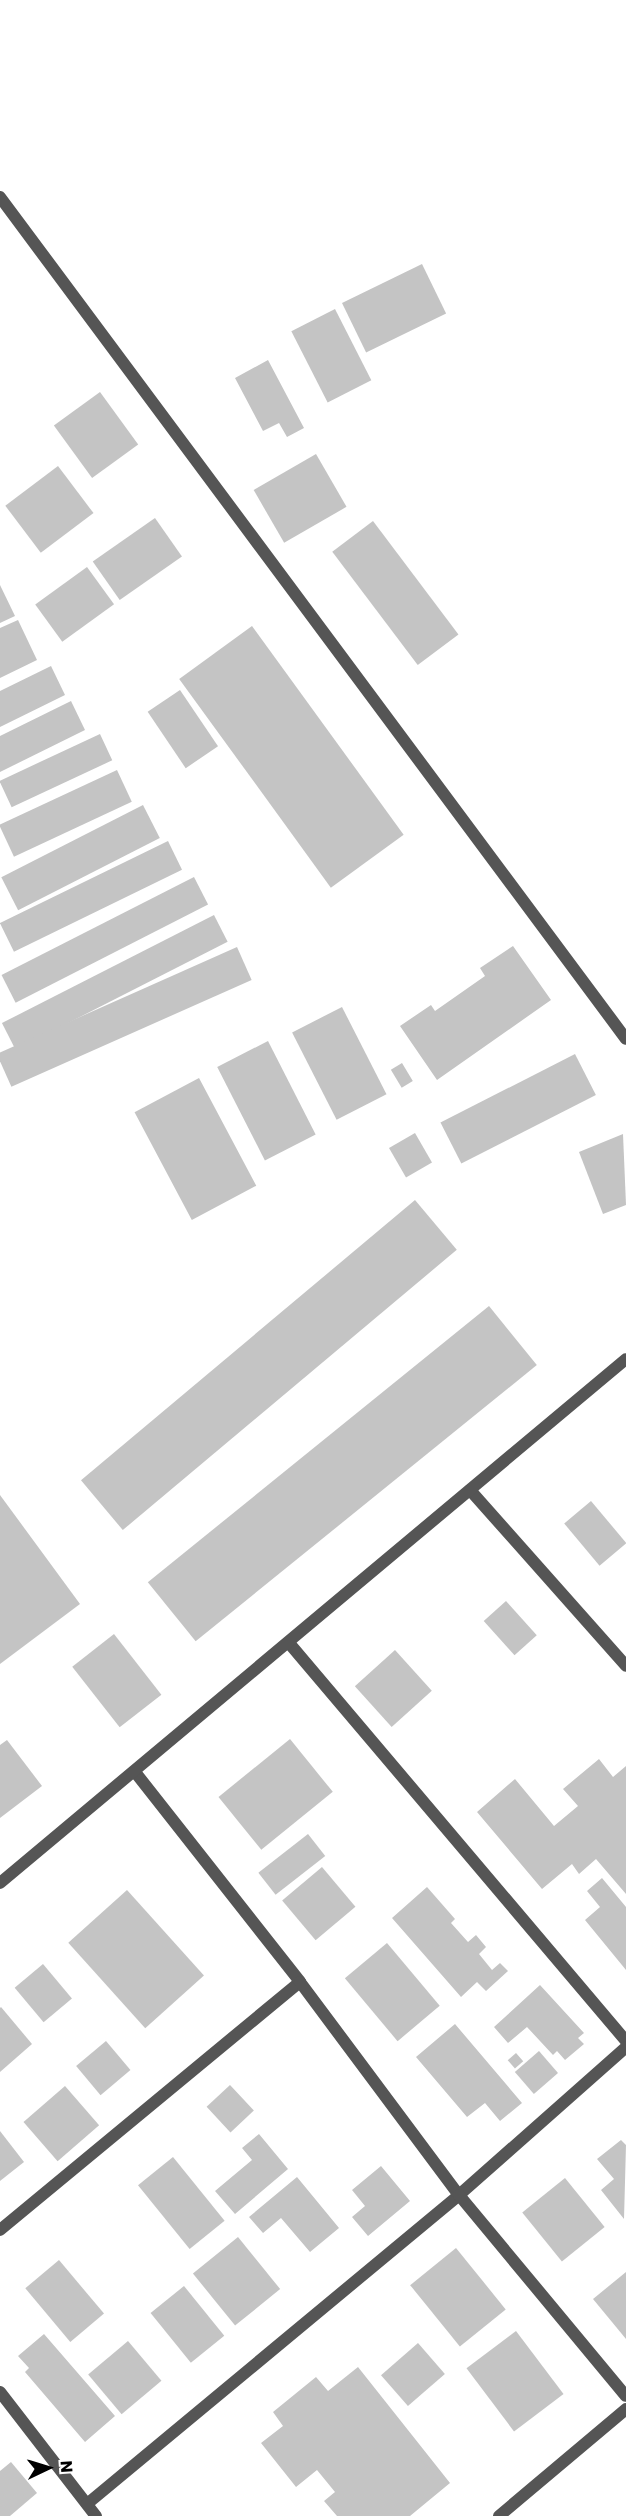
<!DOCTYPE html>
<html>
<head>
<meta charset="utf-8">
<style>
  body { margin:0 }
  #map { position:relative; width:626px; height:2516px; overflow:hidden; background:#fff; font-family:Poppins,sans-serif }
  div>[style] { position:absolute }
  [style*='--x'] { left:calc(var(--x)*1px); top:calc(var(--y)*1px); width:calc(var(--w)*1px); rotate:calc(var(--a)*1deg) }
  .building>* { inset:0; background:#c4c4c4; transform-origin:0 0 }
  .minor>* { height:12px; margin:-6px; padding:0 6px; transform-origin:6px; border-radius:6px; background:#555 }
  .tertiary>* { height:12px; margin:-6px; padding:0 6px; transform-origin:6px; border-radius:6px; background:#555 }
  span { translate:-50% -50%; white-space:nowrap; text-align:center; line-height:1.15; -webkit-text-stroke:4.5px #fff; paint-order:stroke }
  .north { position:absolute; left:18px; top:2438px; width:60px; height:60px; -webkit-text-stroke:4px #fff; paint-order:stroke; rotate:86deg; font-size:16px; font-weight:700; line-height:24px; text-align:center; color:#000 }
  .north::after { content:''; display:block; margin:auto; width:21px; height:27px; background:#000; clip-path:polygon(50% 0,100% 100%,50% 72%,0 100%) }
</style>
</head>
<body>
<div id="map">
  <div class="building">
    <i style="left:422px;top:264px;width:55px;height:89px;rotate:64deg"></i>
    <i style="left:335px;top:309px;width:80px;height:49px;rotate:63deg"></i>
    <i style="clip-path:polygon(268px 360px,304px 428px,287px 437px,279px 423px,263px 431px,235px 378px)"></i>
    <i style="left:100px;top:392px;width:65px;height:57px;rotate:54deg"></i>
    <i style="left:316px;top:454px;width:61px;height:72px;rotate:60deg"></i>
    <i style="left:58px;top:466px;width:59px;height:66px;rotate:53deg"></i>
    <i style="left:155px;top:518px;width:47px;height:76px;rotate:55deg"></i>
    <i style="left:373px;top:521px;width:142px;height:51px;rotate:53deg"></i>
    <i style="left:87px;top:567px;width:46px;height:64px;rotate:54deg"></i>
    <i style="clip-path:polygon(0 585px,15px 616px,0 623px)"></i>
    <i style="clip-path:polygon(18px 620px,37px 660px,0 678px,0 628px)"></i>
    <i style="left:252px;top:626px;width:258px;height:90px;rotate:54deg"></i>
    <i style="clip-path:polygon(51px 666px,65px 695px,0 727px,0 691px)"></i>
    <i style="left:180px;top:690px;width:68px;height:39px;rotate:56deg"></i>
    <i style="clip-path:polygon(71px 701px,85px 730px,0 772px,0 736px)"></i>
    <i style="left:100px;top:734px;width:29px;height:111px;rotate:65deg"></i>
    <i style="left:117px;top:770px;width:35px;height:130px;rotate:65deg"></i>
    <i style="left:143px;top:805px;width:37px;height:159px;rotate:63deg"></i>
    <i style="left:168px;top:841px;width:32px;height:187px;rotate:64deg"></i>
    <i style="left:194px;top:877px;width:31px;height:216px;rotate:63deg"></i>
    <i style="left:214px;top:915px;width:30px;height:238px;rotate:63deg"></i>
    <i style="clip-path:polygon(513px 946px,551px 1000px,437px 1080px,400px 1026px,431px 1005px,435px 1011px,485px 976px,480px 968px)"></i>
    <i style="left:237px;top:947px;width:36px;height:263px;rotate:66deg"></i>
    <i style="left:342px;top:1007px;width:98px;height:56px;rotate:63deg"></i>
    <i style="left:268px;top:1041px;width:105px;height:57px;rotate:63deg"></i>
    <i style="left:575px;top:1054px;width:46px;height:151px;rotate:63deg"></i>
    <i style="left:402px;top:1063px;width:21px;height:13px;rotate:59deg"></i>
    <i style="left:199px;top:1078px;width:122px;height:73px;rotate:62deg"></i>
    <i style="left:415px;top:1133px;width:34px;height:30px;rotate:60deg"></i>
    <i style="clip-path:polygon(623px 1134px,626px 1205px,603px 1214px,579px 1152px)"></i>
    <i style="left:415px;top:1200px;width:65px;height:436px;rotate:50deg"></i>
    <i style="left:489px;top:1306px;width:76px;height:439px;rotate:51deg"></i>
    <i style="clip-path:polygon(0 1495px,80px 1604px,0 1664px)"></i>
    <i style="left:591px;top:1501px;width:55px;height:35px;rotate:50deg"></i>
    <i style="left:506px;top:1601px;width:46px;height:30px;rotate:48deg"></i>
    <i style="left:114px;top:1634px;width:77px;height:53px;rotate:52deg"></i>
    <i style="left:395px;top:1650px;width:55px;height:54px;rotate:48deg"></i>
    <i style="left:290px;top:1739px;width:68px;height:92px;rotate:51deg"></i>
    <i style="clip-path:polygon(7px 1740px,42px 1786px,0 1818px,0 1745px)"></i>
    <i style="clip-path:polygon(599px 1759px,613px 1777px,626px 1766px,626px 1894px,596px 1859px,579px 1874px,572px 1864px,542px 1889px,477px 1812px,515px 1779px,554px 1826px,578px 1806px,563px 1789px)"></i>
    <i style="left:308px;top:1834px;width:28px;height:63px;rotate:52deg"></i>
    <i style="left:322px;top:1867px;width:52px;height:52px;rotate:50deg"></i>
    <i style="clip-path:polygon(602px 1878px,626px 1907px,626px 1970px,585px 1920px,600px 1907px,587px 1891px)"></i>
    <i style="clip-path:polygon(427px 1887px,455px 1919px,451px 1923px,468px 1942px,476px 1935px,486px 1947px,479px 1954px,492px 1970px,500px 1963px,508px 1971px,486px 1991px,477px 1982px,461px 1997px,392px 1918px)"></i>
    <i style="left:127px;top:1890px;width:115px;height:79px;rotate:48deg"></i>
    <i style="left:387px;top:1943px;width:82px;height:55px;rotate:50deg"></i>
    <i style="left:43px;top:1964px;width:45px;height:37px;rotate:50deg"></i>
    <i style="clip-path:polygon(540px 1985px,584px 2033px,578px 2038px,584px 2044px,565px 2060px,557px 2051px,553px 2055px,527px 2027px,508px 2043px,494px 2027px)"></i>
    <i style="clip-path:polygon(1px 2007px,32px 2044px,0 2072px,0 2008px)"></i>
    <i style="clip-path:polygon(455px 2024px,522px 2103px,500px 2121px,485px 2103px,467px 2117px,416px 2057px)"></i>
    <i style="left:106px;top:2041px;width:38px;height:39px;rotate:50deg"></i>
    <i style="left:539px;top:2051px;width:29px;height:32px;rotate:49deg"></i>
    <i style="left:516px;top:2053px;width:11px;height:11px;rotate:49deg"></i>
    <i style="left:230px;top:2085px;width:35px;height:32px;rotate:47deg"></i>
    <i style="left:65px;top:2086px;width:52px;height:55px;rotate:49deg"></i>
    <i style="clip-path:polygon(0 2131px,24px 2162px,0 2181px)"></i>
    <i style="clip-path:polygon(259px 2134px,288px 2169px,235px 2214px,215px 2191px,252px 2160px,242px 2148px)"></i>
    <i style="clip-path:polygon(621px 2140px,626px 2145px,624px 2219px,601px 2190px,614px 2179px,597px 2159px)"></i>
    <i style="left:173px;top:2157px;width:82px;height:45px;rotate:51deg"></i>
    <i style="clip-path:polygon(381px 2166px,410px 2201px,368px 2236px,352px 2217px,365px 2206px,352px 2190px)"></i>
    <i style="clip-path:polygon(297px 2177px,339px 2228px,310px 2252px,281px 2218px,263px 2233px,249px 2217px)"></i>
    <i style="left:565px;top:2178px;width:63px;height:55px;rotate:51deg"></i>
    <i style="left:238px;top:2237px;width:67px;height:58px;rotate:51deg"></i>
    <i style="left:456px;top:2248px;width:79px;height:59px;rotate:51deg"></i>
    <i style="left:59px;top:2260px;width:70px;height:44px;rotate:50deg"></i>
    <i style="clip-path:polygon(626px 2272px,626px 2339px,593px 2299px)"></i>
    <i style="left:184px;top:2286px;width:64px;height:43px;rotate:51deg"></i>
    <i style="left:516px;top:2331px;width:79px;height:62px;rotate:53deg"></i>
    <i style="clip-path:polygon(44px 2334px,115px 2416px,85px 2442px,25px 2372px,29px 2368px,18px 2356px)"></i>
    <i style="left:128px;top:2341px;width:52px;height:52px;rotate:50deg"></i>
    <i style="left:418px;top:2343px;width:41px;height:49px;rotate:49deg"></i>
    <i style="clip-path:polygon(358px 2367px,450px 2483px,410px 2516px,337px 2516px,324px 2501px,335px 2492px,317px 2470px,296px 2487px,261px 2443px,283px 2426px,273px 2412px,316px 2377px,328px 2391px)"></i>
    <i style="clip-path:polygon(11px 2462px,37px 2493px,10px 2516px,0 2516px,0 2471px)"></i>
  </div>
  <div class="minor">
    <i style="--x:0;--y:197;--w:1049;--a:53.37"></i>
    <i style="--x:470;--y:1490;--w:235;--a:48.4"></i>
    <i style="--x:289;--y:1643;--w:522;--a:49.74"></i>
    <i style="--x:0;--y:2230;--w:389;--a:-39.6"></i>
    <i style="--x:0;--y:2392;--w:157;--a:52.3"></i>
    <i style="--x:87;--y:2504;--w:484;--a:-39.7"></i>
    <i style="--x:459;--y:2195;--w:223;--a:-41.5"></i>
    <i style="--x:499;--y:2516;--w:166;--a:-40.1"></i>
  </div>
  <div class="tertiary">
    <i style="--x:135;--y:1772;--w:267;--a:51.8"></i>
    <i style="--x:300;--y:1982;--w:266;--a:53.3"></i>
    <i style="--x:459;--y:2195;--w:261;--a:50.3"></i>
    <i style="--x:0;--y:1883;--w:816;--a:-39.93"></i>
  </div>
  <div class="north">N</div>
</div>
</body>
</html>
